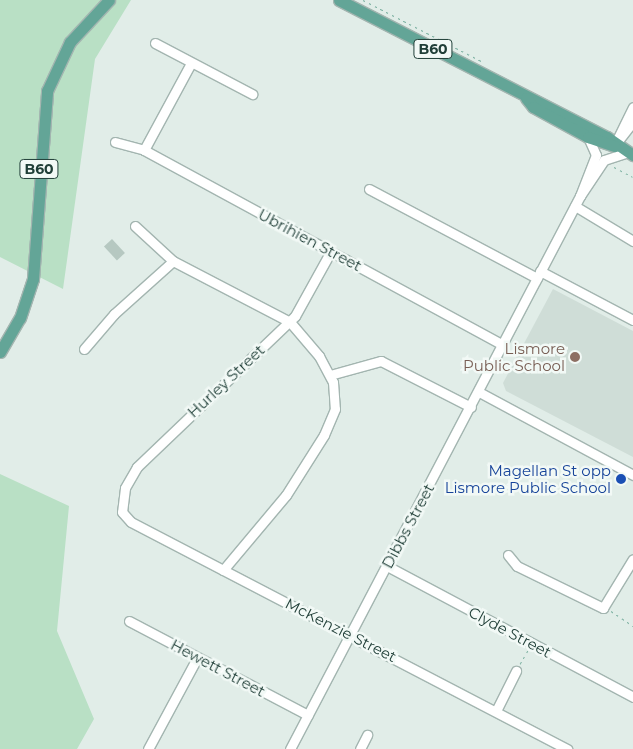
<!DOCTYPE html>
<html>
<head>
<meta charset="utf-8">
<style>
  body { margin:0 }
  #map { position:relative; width:633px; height:749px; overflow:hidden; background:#e1ede8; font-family:Montserrat,sans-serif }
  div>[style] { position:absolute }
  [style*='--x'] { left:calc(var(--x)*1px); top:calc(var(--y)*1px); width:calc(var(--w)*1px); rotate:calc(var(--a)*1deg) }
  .built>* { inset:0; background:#cfddd7 }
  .green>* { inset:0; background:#b9e0c5 }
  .building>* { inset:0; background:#b6c8c1; transform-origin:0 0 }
  .path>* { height:1px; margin-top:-0.5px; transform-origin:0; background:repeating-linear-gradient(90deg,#80b3a4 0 2.5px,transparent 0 6.5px) }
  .roads { filter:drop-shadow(1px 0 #a3b5b0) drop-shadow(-1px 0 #a3b5b0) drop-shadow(0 1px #a3b5b0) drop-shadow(0 -1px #a3b5b0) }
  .minor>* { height:9px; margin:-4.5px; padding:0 4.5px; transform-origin:4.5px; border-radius:4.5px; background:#fff }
  .major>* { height:11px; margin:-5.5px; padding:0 5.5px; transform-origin:5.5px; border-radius:5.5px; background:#63a597 }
  .dots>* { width:14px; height:14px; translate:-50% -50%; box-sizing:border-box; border:2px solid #f2f9f6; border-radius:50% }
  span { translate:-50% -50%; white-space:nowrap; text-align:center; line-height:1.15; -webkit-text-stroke:5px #f2f9f6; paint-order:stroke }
  .shield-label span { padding:1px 4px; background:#f2f9f6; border:1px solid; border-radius:4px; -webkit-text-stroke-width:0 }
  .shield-label { font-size:14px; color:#203f38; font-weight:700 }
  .street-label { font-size:15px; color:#203f38 }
  .education-label { font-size:15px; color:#785e54 }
  .right { translate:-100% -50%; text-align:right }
  .transit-label { font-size:15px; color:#164399 }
</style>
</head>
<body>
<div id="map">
  <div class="built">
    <i style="clip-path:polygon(553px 289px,633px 331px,633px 457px,506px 391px,503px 383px)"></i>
  </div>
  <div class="green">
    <i style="clip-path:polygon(0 0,131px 0,95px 59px,63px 289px,0 257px)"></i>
    <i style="clip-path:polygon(0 474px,69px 506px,57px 631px,94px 719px,77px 749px,0 749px)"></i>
  </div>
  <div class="building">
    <i style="left:112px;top:239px;width:19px;height:11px;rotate:47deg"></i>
  </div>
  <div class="path">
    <i style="--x:363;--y:0;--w:133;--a:27.3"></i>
    <i style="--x:614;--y:167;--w:21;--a:28"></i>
    <i style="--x:611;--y:611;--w:27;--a:34"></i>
    <i style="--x:520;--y:664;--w:16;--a:-60"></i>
  </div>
  <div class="roads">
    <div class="minor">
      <i style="--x:155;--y:43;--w:110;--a:27.7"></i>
      <i style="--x:115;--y:142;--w:30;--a:15"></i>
      <i style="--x:144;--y:150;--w:407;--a:28.5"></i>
      <i style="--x:614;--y:146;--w:43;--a:-64"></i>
      <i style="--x:614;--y:146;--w:31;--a:-52"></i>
      <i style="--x:144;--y:150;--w:99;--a:-61.6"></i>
      <i style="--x:369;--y:189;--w:190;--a:27.9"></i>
      <i style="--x:580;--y:196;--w:44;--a:-68.7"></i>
      <i style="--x:596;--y:155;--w:20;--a:-114"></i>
      <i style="--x:575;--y:206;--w:68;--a:31.1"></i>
      <i style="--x:135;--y:226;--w:52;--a:42.6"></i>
      <i style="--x:173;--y:261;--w:132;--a:27.5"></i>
      <i style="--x:290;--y:322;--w:45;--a:49.5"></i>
      <i style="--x:319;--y:356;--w:30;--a:62"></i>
      <i style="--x:333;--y:382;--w:27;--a:86"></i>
      <i style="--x:335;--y:409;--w:28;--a:113"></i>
      <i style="--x:324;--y:435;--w:71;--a:122.3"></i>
      <i style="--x:286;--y:495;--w:98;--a:130"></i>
      <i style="--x:331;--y:251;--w:74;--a:119"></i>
      <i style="--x:295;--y:316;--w:219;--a:136.3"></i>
      <i style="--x:137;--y:467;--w:24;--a:120"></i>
      <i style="--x:125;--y:488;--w:24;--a:97"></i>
      <i style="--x:122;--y:512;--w:13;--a:48"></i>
      <i style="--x:131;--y:522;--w:492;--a:27.5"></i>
      <i style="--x:540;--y:271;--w:105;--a:27.8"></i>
      <i style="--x:84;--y:349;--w:46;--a:-49.4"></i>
      <i style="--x:114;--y:314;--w:79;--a:-41.9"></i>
      <i style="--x:330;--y:375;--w:53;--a:-15.4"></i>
      <i style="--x:381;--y:361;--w:101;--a:27.1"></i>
      <i style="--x:479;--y:392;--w:175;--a:28.3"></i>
      <i style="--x:508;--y:555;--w:14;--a:51"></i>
      <i style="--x:517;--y:566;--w:96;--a:26"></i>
      <i style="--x:603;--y:608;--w:57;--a:-58.5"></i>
      <i style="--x:387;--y:566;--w:279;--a:28"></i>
      <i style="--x:129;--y:621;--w:202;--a:27.7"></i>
      <i style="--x:496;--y:711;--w:45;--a:-63.4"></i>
      <i style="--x:148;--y:749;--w:103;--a:-61.7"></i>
      <i style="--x:290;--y:749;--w:624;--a:-62.33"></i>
      <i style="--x:580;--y:196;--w:43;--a:-56.3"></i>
      <i style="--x:604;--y:160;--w:25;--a:-18"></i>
      <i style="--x:360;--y:749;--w:16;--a:-63"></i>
    </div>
    <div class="major">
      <i style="--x:339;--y:0;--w:301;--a:27.1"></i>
      <i style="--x:607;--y:137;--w:32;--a:35"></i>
      <i style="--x:526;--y:98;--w:11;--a:52"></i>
      <i style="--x:533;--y:107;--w:63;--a:28.6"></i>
      <i style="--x:588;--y:137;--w:28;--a:19"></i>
      <i style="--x:0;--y:352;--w:39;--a:-60"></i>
      <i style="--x:20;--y:318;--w:41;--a:-71.6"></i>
      <i style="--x:33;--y:279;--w:189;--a:-85.7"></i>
      <i style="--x:47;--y:91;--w:54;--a:-64.9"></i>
      <i style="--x:70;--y:42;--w:57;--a:-47.1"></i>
    </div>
  </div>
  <div class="dots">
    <i style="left:575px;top:357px;background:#8d6e63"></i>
    <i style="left:621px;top:479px;background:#1a4fb4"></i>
  </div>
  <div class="shield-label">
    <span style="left:433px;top:49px">B60</span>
    <span style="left:39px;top:169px">B60</span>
  </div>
  <div class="street-label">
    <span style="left:310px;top:240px;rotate:28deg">Ubrihien Street</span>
    <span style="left:226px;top:381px;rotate:-43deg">Hurley Street</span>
    <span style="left:408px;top:526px;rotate:-62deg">Dibbs Street</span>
    <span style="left:341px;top:630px;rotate:27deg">McKenzie Street</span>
    <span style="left:510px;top:632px;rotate:28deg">Clyde Street</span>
    <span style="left:218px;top:668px;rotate:28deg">Hewett Street</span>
  </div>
  <div class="education-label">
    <span class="right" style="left:565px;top:357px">Lismore<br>Public School</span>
  </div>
  <div class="transit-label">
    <span class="right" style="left:611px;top:479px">Magellan St opp<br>Lismore Public School</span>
  </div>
</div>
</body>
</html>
